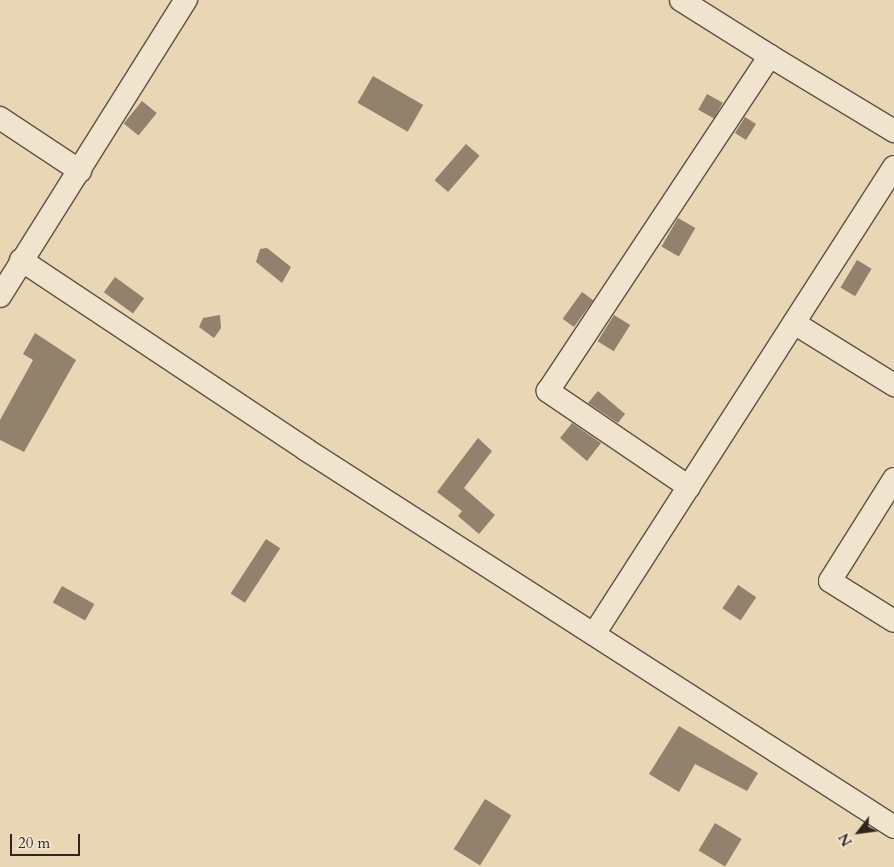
<!DOCTYPE html>
<html>
<head>
<meta charset="utf-8">
<style>
  body { margin:0 }
  #map { position:relative; width:894px; height:867px; overflow:hidden; background:#e8d6b5; font-family:Cardo,serif }
  div>[style] { position:absolute }
  [style*='--x'] { left:calc(var(--x)*1px); top:calc(var(--y)*1px); width:calc(var(--w)*1px); rotate:calc(var(--a)*1deg) }
  .building>* { inset:0; background:#91816d; transform-origin:0 0 }
  .roads { filter:drop-shadow(1px 0 #605144) drop-shadow(-1px 0 #605144) drop-shadow(0 1px #605144) drop-shadow(0 -1px #605144) }
  .minor>* { height:22px; margin:-11px; padding:0 11px; transform-origin:11px; border-radius:11px; background:#f0e4cf }
  span { translate:-50% -50%; white-space:nowrap; text-align:center; line-height:1.15; -webkit-text-stroke:4.5px #f0e4cf; paint-order:stroke }
  .north { position:absolute; left:834px; top:807px; width:50px; height:50px; -webkit-text-stroke:4px #f0e4cf; paint-order:stroke; rotate:240deg; font-size:14px; font-weight:700; line-height:20px; text-align:center; color:#32251e }
  .north::after { content:''; display:block; margin:auto; width:18px; height:22px; background:#32251e; clip-path:polygon(50% 0,100% 100%,50% 72%,0 100%) }
  .scale { position:absolute; left:10px; top:834px; width:70px; height:22px; box-sizing:border-box; border:2px solid #32251e; border-top:0; padding-left:6px; font-size:15px; line-height:18px; white-space:nowrap; color:#32251e; -webkit-text-stroke:4px #f0e4cf; paint-order:stroke }
</style>
</head>
<body>
<div id="map">
  <div class="building">
    <i style="left:373px;top:76px;width:58px;height:31px;rotate:30deg"></i>
    <i style="left:707px;top:94px;width:18px;height:18px;rotate:29deg"></i>
    <i style="left:142px;top:101px;width:19px;height:29px;rotate:39deg"></i>
    <i style="left:745px;top:117px;width:13px;height:19px;rotate:32deg"></i>
    <i style="left:466px;top:144px;width:18px;height:48px;rotate:41deg"></i>
    <i style="left:678px;top:218px;width:20px;height:33px;rotate:30deg"></i>
    <i style="clip-path:polygon(267px 248px,291px 267px,282px 283px,256px 262px,260px 249px)"></i>
    <i style="left:857px;top:260px;width:17px;height:32px;rotate:31deg"></i>
    <i style="left:115px;top:277px;width:36px;height:19px;rotate:36deg"></i>
    <i style="left:582px;top:292px;width:14px;height:33px;rotate:36deg"></i>
    <i style="clip-path:polygon(220px 315px,221px 328px,214px 338px,199px 327px,203px 318px)"></i>
    <i style="left:614px;top:315px;width:19px;height:31px;rotate:32deg"></i>
    <i style="clip-path:polygon(35px 333px,76px 360px,24px 452px,0 440px,0 420px,33px 360px,23px 354px)"></i>
    <i style="clip-path:polygon(598px 391px,625px 414px,618px 423px,588px 403px)"></i>
    <i style="clip-path:polygon(572px 423px,601px 443px,587px 461px,560px 438px)"></i>
    <i style="clip-path:polygon(478px 438px,492px 451px,464px 488px,495px 515px,479px 534px,458px 516px,462px 511px,437px 492px)"></i>
    <i style="left:266px;top:539px;width:17px;height:65px;rotate:33deg"></i>
    <i style="left:738px;top:585px;width:22px;height:28px;rotate:34deg"></i>
    <i style="left:62px;top:586px;width:37px;height:19px;rotate:29deg"></i>
    <i style="clip-path:polygon(679px 726px,758px 773px,747px 791px,695px 764px,679px 792px,649px 774px)"></i>
    <i style="left:485px;top:799px;width:31px;height:59px;rotate:32deg"></i>
    <i style="left:715px;top:823px;width:31px;height:32px;rotate:31deg"></i>
  </div>
  <div class="roads">
    <div class="minor">
      <i style="--x:681;--y:0;--w:105;--a:32.2"></i>
      <i style="--x:0;--y:118;--w:96;--a:33.5"></i>
      <i style="--x:21;--y:260;--w:341;--a:33.6"></i>
      <i style="--x:305;--y:449;--w:700;--a:32.69"></i>
      <i style="--x:0;--y:296;--w:350;--a:-57.9"></i>
      <i style="--x:794;--y:323;--w:118;--a:31.8"></i>
      <i style="--x:894;--y:479;--w:120;--a:122.1"></i>
      <i style="--x:830;--y:581;--w:75;--a:32"></i>
      <i style="--x:689;--y:487;--w:171;--a:-145.8"></i>
      <i style="--x:548;--y:391;--w:402;--a:-56.5"></i>
      <i style="--x:770;--y:56;--w:145;--a:31.2"></i>
      <i style="--x:594;--y:634;--w:555;--a:-57.28"></i>
    </div>
  </div>
  <div class="north">N</div>
  <div class="scale">20 m</div>
</div>
</body>
</html>
